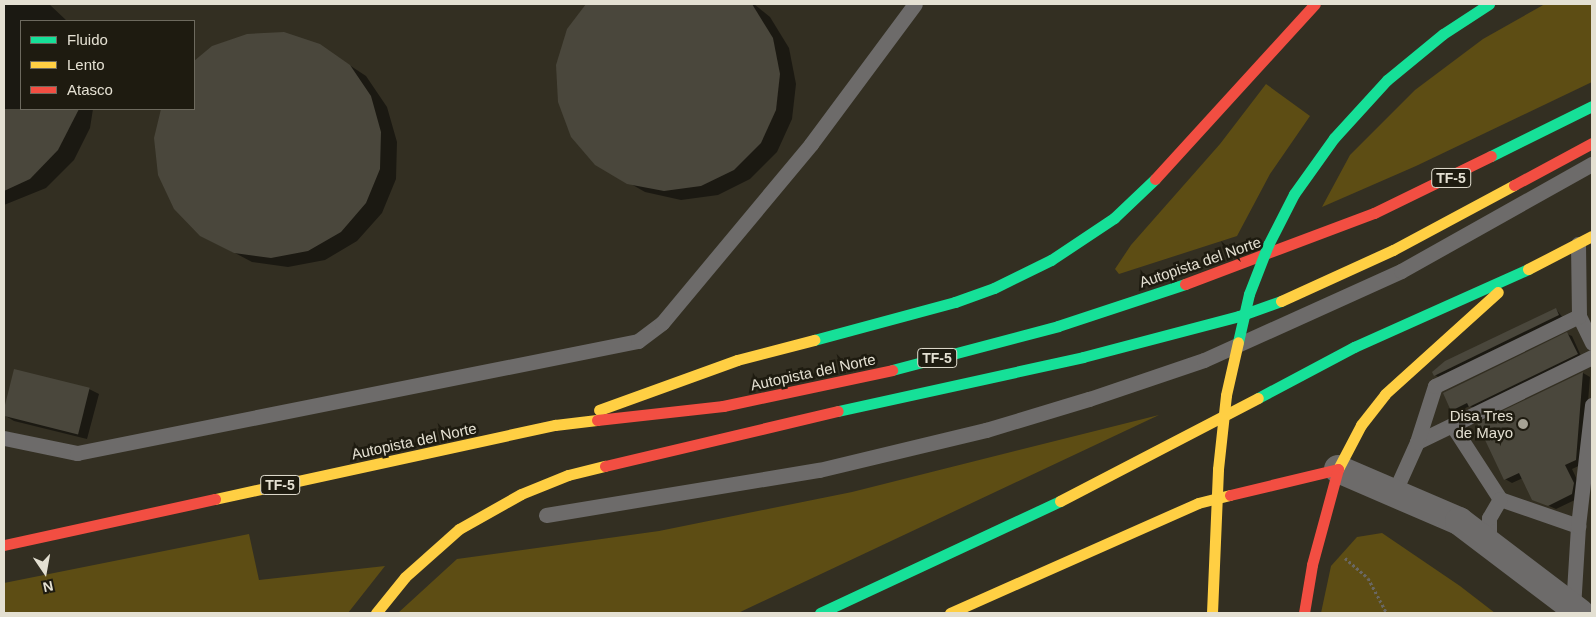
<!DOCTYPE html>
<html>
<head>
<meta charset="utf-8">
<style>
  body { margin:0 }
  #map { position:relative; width:1596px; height:617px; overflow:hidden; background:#332f22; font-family:Helvetica,sans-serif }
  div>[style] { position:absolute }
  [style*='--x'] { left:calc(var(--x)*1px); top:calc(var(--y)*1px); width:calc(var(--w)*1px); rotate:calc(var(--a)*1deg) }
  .green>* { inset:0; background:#5d4d14 }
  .shadow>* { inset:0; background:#0007 }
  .building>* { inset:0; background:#4a473c; transform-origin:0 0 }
  .path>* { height:3px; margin-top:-1.5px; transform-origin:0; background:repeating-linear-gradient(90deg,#696763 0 2.5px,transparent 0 5px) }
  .lane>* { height:15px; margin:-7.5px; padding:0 7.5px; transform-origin:7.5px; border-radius:7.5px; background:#6d6b6a }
  .street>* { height:28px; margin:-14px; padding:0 14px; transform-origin:14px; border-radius:14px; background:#6d6b6a }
  .fast>* { height:11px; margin:-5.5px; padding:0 5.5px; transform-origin:5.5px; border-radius:5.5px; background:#16e098 }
  .slow>* { height:11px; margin:-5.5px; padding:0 5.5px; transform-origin:5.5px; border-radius:5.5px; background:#ffcf43 }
  .jam>* { height:11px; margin:-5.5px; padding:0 5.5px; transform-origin:5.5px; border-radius:5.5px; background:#f24e42 }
  .fast-bridge>* { height:11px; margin:-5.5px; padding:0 5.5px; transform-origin:5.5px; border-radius:5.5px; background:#16e098 }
  .slow-bridge>* { height:11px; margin:-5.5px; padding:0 5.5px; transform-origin:5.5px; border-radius:5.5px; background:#ffcf43 }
  .dots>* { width:14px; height:14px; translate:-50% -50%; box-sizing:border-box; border:2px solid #1e1b10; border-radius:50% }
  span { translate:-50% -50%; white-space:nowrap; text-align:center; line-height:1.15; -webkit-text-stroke:5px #1e1b10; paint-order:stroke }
  .shield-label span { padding:1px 4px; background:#1e1b10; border:1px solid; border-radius:4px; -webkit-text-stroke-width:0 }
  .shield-label { font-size:14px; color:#e4e0d2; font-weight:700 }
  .street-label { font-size:15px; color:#e4e0d2 }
  .poi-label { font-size:15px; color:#e4e0d2 }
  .right { translate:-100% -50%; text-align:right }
  .frame { position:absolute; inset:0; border:5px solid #e4e0d2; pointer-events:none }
  .legend { position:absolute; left:20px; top:20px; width:175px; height:90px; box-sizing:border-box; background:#1e1b10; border:1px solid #6d6a5e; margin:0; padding:6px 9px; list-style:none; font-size:15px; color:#e4e0d2 }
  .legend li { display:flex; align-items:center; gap:10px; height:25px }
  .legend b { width:25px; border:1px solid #6d6a5e }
  .north { position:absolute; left:20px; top:547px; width:50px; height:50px; -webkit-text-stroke:4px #1e1b10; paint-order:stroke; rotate:168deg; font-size:14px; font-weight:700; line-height:20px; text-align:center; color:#e4e0d2 }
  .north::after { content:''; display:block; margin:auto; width:18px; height:22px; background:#e4e0d2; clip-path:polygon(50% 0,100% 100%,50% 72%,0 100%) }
</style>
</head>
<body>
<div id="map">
  <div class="green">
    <i style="clip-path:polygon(1545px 4px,1592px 4px,1592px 82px,1416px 166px,1322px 207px,1350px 155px,1415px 90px,1483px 39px)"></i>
    <i style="clip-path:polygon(1266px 84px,1310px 116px,1270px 174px,1237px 236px,1119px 274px,1115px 269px,1131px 245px,1220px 144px)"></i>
    <i style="clip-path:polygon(1159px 415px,738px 613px,398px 613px,457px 559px,659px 531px,852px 492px)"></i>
    <i style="clip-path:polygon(1382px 533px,1460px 586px,1495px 613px,1321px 613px,1331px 566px,1357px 537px)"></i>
    <i style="clip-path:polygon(249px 534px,259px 580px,385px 566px,348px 613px,4px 613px,4px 583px)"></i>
  </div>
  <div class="shadow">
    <i style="clip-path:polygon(4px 4px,49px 4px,67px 21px,21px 21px,21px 109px,93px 109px,90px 128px,74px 160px,46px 188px,4px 205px)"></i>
    <i style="clip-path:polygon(587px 4px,754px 4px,770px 17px,789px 48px,796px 84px,792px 119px,777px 152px,750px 179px,718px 195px,681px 200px,645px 192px,596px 164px,568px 30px)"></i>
    <i style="clip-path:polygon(319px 45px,366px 76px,387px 107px,397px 142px,396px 179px,382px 213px,357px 241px,325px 260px,288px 267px,252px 262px,201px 235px,155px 138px,162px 109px,194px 109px,194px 62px,212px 47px)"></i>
    <i style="clip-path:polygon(1556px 309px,1563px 318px,1440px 378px,1435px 375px)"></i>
    <i style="clip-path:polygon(1567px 334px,1572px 336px,1581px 356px,1474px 408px,1470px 406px,1456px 412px,1452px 410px)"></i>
    <i style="clip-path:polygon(15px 371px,89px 389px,99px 394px,87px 439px,14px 421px,4px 415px)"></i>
    <i style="clip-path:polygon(1583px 373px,1590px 377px,1583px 464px,1572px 469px,1581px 488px,1579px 498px,1556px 509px,1533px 499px,1523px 478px,1512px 483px,1505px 479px,1478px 424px)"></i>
  </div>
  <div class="building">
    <i style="clip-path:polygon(586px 4px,752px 4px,773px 38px,780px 74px,776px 110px,761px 143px,734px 170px,701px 186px,664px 191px,627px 184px,595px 165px,571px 137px,558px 102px,556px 65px,567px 29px)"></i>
    <i style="clip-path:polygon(284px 32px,320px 44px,350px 65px,371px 96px,381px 132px,380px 169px,366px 203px,341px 232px,308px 251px,271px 258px,234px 253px,200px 236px,174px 209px,158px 175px,154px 138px,161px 109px,194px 109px,194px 61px,212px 46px,247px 34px)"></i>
    <i style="clip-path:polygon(4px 109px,79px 109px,58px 150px,30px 179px,4px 191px)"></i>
    <i style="clip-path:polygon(1556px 308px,1559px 315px,1434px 376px,1432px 372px,1445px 361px)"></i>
    <i style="clip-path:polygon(1567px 332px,1578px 354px,1469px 407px,1467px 403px,1451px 411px,1443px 393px)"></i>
    <i style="left:14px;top:369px;width:78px;height:48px;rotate:14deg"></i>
    <i style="clip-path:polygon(1583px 372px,1576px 460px,1565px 465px,1574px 483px,1572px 494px,1548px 506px,1532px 500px,1519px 473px,1504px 480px,1477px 423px)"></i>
  </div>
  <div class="path">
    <i style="--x:1345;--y:558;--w:30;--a:41"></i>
    <i style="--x:1368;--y:578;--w:40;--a:62"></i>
  </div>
  <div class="lane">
    <i style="--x:1579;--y:316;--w:30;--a:64"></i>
    <i style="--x:1452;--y:425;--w:88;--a:57"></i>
    <i style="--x:1500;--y:499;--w:83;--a:19.1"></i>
    <i style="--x:4;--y:438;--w:75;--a:11.6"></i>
    <i style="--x:77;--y:453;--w:572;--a:-11.29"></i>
    <i style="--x:638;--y:341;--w:30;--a:-37"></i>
    <i style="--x:662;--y:323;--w:233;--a:-50.2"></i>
    <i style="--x:811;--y:144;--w:174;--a:-53.4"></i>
    <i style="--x:1417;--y:442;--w:195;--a:-25.9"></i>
    <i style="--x:1395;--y:491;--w:54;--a:-65.8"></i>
    <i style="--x:1417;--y:442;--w:59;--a:-72.2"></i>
    <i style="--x:1435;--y:386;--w:160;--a:-25.9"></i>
    <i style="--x:1579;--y:316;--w:72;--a:-90.8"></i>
    <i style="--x:546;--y:515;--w:277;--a:-9.4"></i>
    <i style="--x:819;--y:470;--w:172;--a:-13.5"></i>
    <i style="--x:986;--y:430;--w:108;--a:-16.8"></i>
    <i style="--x:1089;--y:399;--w:121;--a:-18.7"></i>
    <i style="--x:1204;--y:360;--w:216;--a:-24.3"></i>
    <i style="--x:1401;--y:271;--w:219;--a:-29.3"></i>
    <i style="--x:1489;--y:543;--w:25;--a:-90"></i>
    <i style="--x:1489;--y:518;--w:22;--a:-60"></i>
    <i style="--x:1573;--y:608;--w:82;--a:-86.5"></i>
    <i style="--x:1578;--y:526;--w:122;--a:-83.4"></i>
  </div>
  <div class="street">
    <i style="--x:1338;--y:469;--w:132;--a:23.3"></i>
    <i style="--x:1459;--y:521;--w:152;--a:37.2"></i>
  </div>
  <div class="fast">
    <i style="--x:1334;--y:138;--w:79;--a:-47.6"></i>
    <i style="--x:1387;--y:80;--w:72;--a:-39.4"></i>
    <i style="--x:1443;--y:34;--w:55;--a:-33.1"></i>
    <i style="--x:1491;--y:156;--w:113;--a:-26.3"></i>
    <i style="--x:814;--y:340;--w:146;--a:-15.1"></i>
    <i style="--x:955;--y:302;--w:41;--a:-19.7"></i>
    <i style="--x:994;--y:288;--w:64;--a:-26.2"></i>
    <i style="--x:1051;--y:260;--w:76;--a:-33.7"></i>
    <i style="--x:1114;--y:218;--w:57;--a:-43.6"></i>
    <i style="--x:892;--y:370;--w:172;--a:-14.8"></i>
    <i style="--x:1058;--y:326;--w:134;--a:-18.3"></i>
    <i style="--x:1258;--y:398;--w:109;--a:-28"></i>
    <i style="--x:1354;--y:347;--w:191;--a:-24.1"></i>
    <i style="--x:838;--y:411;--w:251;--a:-12.4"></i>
    <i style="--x:1083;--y:357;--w:161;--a:-14.7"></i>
    <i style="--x:1239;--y:316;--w:45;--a:-19.7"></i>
    <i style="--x:820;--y:613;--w:265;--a:-25"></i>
  </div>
  <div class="slow">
    <i style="--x:1528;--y:269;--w:72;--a:-27.3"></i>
    <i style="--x:1281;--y:301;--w:123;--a:-24.5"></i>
    <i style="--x:1393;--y:250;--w:137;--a:-28.2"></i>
    <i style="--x:599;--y:410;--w:147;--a:-19.9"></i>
    <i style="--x:737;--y:360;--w:80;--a:-14.6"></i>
    <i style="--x:1338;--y:469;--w:50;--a:-62.4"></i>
    <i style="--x:1361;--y:425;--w:39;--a:-52"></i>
    <i style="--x:1385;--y:394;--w:152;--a:-42.1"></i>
    <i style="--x:215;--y:499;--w:348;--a:-12.3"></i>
    <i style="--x:555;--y:425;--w:42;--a:-6.8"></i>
    <i style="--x:1060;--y:501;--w:223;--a:-27.5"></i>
    <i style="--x:376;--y:613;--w:46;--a:-51.1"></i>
    <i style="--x:405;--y:577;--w:72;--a:-41.6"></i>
    <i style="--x:459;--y:529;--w:71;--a:-29.4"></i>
    <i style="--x:521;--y:494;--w:51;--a:-22"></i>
    <i style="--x:568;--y:475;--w:38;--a:-14"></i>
    <i style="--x:950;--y:613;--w:271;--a:-23.9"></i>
    <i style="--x:1198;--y:503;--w:33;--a:-14"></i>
  </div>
  <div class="jam">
    <i style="--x:1155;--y:179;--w:237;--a:-47.6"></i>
    <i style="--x:1514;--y:185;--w:89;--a:-28.3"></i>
    <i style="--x:1185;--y:284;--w:202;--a:-20.6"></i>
    <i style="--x:1374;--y:213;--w:130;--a:-26"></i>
    <i style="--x:597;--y:420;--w:127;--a:-6.3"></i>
    <i style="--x:723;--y:406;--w:173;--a:-12"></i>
    <i style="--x:605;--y:466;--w:239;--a:-13.3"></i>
    <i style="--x:1230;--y:495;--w:111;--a:-13.5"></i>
    <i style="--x:1338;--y:469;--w:99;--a:105.2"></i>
    <i style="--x:1312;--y:565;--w:49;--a:99.5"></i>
    <i style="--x:4;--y:545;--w:216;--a:-12.3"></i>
  </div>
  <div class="fast-bridge">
    <i style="--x:1238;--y:342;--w:49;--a:-77.1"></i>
    <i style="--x:1249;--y:294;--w:53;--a:-68.8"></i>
    <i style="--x:1268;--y:245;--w:57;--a:-63"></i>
    <i style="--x:1294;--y:194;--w:69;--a:-54.5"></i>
  </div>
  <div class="slow-bridge">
    <i style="--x:1212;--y:613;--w:144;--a:-87.6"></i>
    <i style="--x:1218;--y:469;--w:74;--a:-83.8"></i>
    <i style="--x:1226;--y:395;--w:54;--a:-77.2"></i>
  </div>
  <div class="dots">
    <i style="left:1523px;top:424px;background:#a6a294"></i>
  </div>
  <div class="shield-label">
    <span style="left:1451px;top:178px">TF-5</span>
    <span style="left:937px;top:358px">TF-5</span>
    <span style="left:280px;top:485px">TF-5</span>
  </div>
  <div class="street-label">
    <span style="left:1200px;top:262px;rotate:-19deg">Autopista del Norte</span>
    <span style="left:813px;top:372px;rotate:-12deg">Autopista del Norte</span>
    <span style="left:414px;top:441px;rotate:-12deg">Autopista del Norte</span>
  </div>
  <div class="poi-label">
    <span class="right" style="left:1513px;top:424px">Disa Tres<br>de Mayo</span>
  </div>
  <div class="frame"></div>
  <ul class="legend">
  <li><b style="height:6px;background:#16e098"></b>Fluido</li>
  <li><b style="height:6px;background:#ffcf43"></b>Lento</li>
  <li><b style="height:6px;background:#f24e42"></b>Atasco</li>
  </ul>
  <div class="north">N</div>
</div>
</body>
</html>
